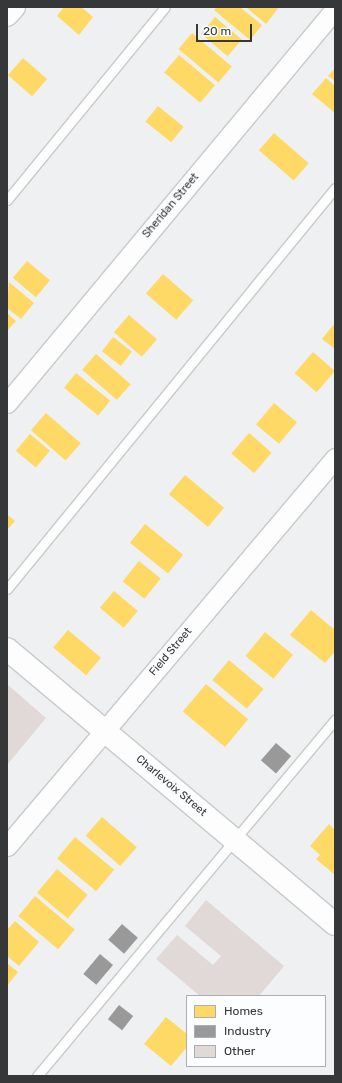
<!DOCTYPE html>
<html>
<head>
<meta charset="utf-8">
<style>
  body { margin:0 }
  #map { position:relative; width:342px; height:1083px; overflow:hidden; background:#eff0f1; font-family:Rubik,sans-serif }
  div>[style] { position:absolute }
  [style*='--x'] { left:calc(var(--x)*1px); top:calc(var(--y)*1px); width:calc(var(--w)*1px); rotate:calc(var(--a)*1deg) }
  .homes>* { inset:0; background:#ffd966; transform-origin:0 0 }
  .industry>* { inset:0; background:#999; transform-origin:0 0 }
  .building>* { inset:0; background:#e1d9d7 }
  .roads { filter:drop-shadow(1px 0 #c9caca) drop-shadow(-1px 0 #c9caca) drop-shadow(0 1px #c9caca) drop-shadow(0 -1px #c9caca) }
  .service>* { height:9px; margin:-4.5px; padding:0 4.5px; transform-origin:4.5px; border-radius:4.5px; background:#fdfdfd }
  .minor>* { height:19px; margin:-9.5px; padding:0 9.5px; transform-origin:9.5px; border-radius:9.5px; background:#fdfdfd }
  .tertiary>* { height:22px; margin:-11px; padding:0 11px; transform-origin:11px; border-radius:11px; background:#fdfdfd }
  span { translate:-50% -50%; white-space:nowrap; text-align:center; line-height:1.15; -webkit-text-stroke:4px #fbfdff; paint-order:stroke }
  .street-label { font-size:11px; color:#363738 }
  .frame { position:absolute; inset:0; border:8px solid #363738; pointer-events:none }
  .legend { position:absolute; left:186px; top:995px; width:140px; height:72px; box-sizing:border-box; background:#fbfdff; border:1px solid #acaeaf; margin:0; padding:5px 7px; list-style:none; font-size:12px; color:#363738 }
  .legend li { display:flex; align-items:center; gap:8px; height:20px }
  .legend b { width:20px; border:1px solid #acaeaf }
  .scale { position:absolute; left:196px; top:24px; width:56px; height:18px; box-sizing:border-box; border:2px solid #363738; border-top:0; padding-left:5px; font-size:12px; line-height:14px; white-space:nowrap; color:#363738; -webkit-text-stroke:3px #fbfdff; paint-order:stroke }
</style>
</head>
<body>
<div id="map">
  <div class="homes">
    <i style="clip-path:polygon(64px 7px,81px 7px,93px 17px,79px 35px,57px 16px)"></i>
    <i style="clip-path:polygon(217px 7px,240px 7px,262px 25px,250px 40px,214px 10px)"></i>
    <i style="clip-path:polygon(246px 7px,279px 7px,266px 24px)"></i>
    <i style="left:215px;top:17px;width:35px;height:22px;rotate:40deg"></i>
    <i style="left:192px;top:33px;width:52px;height:21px;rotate:40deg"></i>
    <i style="left:179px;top:55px;width:47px;height:23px;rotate:40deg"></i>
    <i style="left:23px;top:58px;width:32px;height:23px;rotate:41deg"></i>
    <i style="clip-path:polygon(335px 68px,335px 81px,328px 76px)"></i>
    <i style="clip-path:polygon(326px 78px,335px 86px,335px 113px,312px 94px)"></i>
    <i style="left:158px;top:106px;width:33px;height:20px;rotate:39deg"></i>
    <i style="left:274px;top:133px;width:46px;height:23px;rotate:41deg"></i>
    <i style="left:27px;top:261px;width:30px;height:22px;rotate:40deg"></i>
    <i style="left:163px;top:274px;width:40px;height:26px;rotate:41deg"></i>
    <i style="clip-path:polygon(9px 282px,34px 303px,21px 319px,7px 308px)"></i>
    <i style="clip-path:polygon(7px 313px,16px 321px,7px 331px)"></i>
    <i style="left:129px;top:315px;width:37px;height:23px;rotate:41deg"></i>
    <i style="clip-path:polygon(335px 323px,335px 349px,322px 339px)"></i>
    <i style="left:113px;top:337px;width:24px;height:18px;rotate:38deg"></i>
    <i style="left:313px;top:352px;width:29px;height:28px;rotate:41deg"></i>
    <i style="left:96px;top:354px;width:46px;height:21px;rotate:41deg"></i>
    <i style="left:76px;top:373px;width:44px;height:19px;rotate:39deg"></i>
    <i style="left:274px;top:403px;width:30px;height:28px;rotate:40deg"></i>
    <i style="left:46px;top:413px;width:46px;height:23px;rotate:41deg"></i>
    <i style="left:249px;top:433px;width:30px;height:27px;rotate:41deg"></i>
    <i style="left:30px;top:434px;width:26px;height:22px;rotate:40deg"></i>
    <i style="left:185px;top:475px;width:51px;height:25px;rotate:40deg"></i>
    <i style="clip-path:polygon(7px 514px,15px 521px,7px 530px)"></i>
    <i style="left:145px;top:524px;width:49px;height:24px;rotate:39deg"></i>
    <i style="left:139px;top:561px;width:28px;height:26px;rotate:39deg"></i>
    <i style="left:114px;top:591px;width:31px;height:22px;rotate:40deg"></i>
    <i style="clip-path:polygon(311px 610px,335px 630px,335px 651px,325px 663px,290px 635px)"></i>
    <i style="left:68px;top:630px;width:43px;height:23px;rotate:40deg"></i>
    <i style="left:265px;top:632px;width:36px;height:31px;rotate:39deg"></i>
    <i style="left:229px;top:660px;width:45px;height:26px;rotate:40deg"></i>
    <i style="left:206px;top:684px;width:55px;height:36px;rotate:40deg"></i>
    <i style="left:102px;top:817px;width:46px;height:25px;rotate:41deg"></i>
    <i style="clip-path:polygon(329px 824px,335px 830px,335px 875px,316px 859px,320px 855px,310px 846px)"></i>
    <i style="left:75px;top:837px;width:51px;height:28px;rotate:40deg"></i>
    <i style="left:57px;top:869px;width:40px;height:31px;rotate:40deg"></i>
    <i style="left:35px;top:896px;width:52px;height:26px;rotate:40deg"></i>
    <i style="clip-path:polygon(15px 921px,39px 942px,19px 966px,7px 956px,7px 930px)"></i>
    <i style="clip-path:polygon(7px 963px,18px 972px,7px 986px)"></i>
    <i style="clip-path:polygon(166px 1017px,187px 1034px,187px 1047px,171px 1066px,144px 1044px)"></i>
  </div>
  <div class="industry">
    <i style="left:276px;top:743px;width:20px;height:23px;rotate:41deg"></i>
    <i style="left:122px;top:924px;width:21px;height:21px;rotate:41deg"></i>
    <i style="left:100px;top:954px;width:17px;height:26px;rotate:40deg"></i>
    <i style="left:119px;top:1005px;width:18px;height:18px;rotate:38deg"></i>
  </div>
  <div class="building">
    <i style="clip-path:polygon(8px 685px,46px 718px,7px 765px,7px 686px)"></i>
    <i style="clip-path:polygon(206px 900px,284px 966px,259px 996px,200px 996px,156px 959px,177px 935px,213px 965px,221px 956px,185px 926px)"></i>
  </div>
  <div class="roads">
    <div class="service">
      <i style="--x:7;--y:200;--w:249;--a:-50.7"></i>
      <i style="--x:7;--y:589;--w:518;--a:-50.72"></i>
      <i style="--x:37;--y:1076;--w:465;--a:-50.1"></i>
    </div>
    <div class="minor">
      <i style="--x:7;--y:16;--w:12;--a:-48"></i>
      <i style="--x:7;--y:403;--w:513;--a:-50.22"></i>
      <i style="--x:7;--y:846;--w:508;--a:-49.79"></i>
    </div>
    <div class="tertiary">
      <i style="--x:7;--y:649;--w:428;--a:40"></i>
    </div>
  </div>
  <div class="street-label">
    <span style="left:171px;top:206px;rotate:-50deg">Sheridan Street</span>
    <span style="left:171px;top:652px;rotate:-50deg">Field Street</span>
    <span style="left:171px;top:786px;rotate:40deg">Charlevoix Street</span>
  </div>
  <div class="frame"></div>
  <ul class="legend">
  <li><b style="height:11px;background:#ffd966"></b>Homes</li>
  <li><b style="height:11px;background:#999"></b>Industry</li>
  <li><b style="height:11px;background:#e1d9d7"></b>Other</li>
  </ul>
  <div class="scale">20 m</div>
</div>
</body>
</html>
